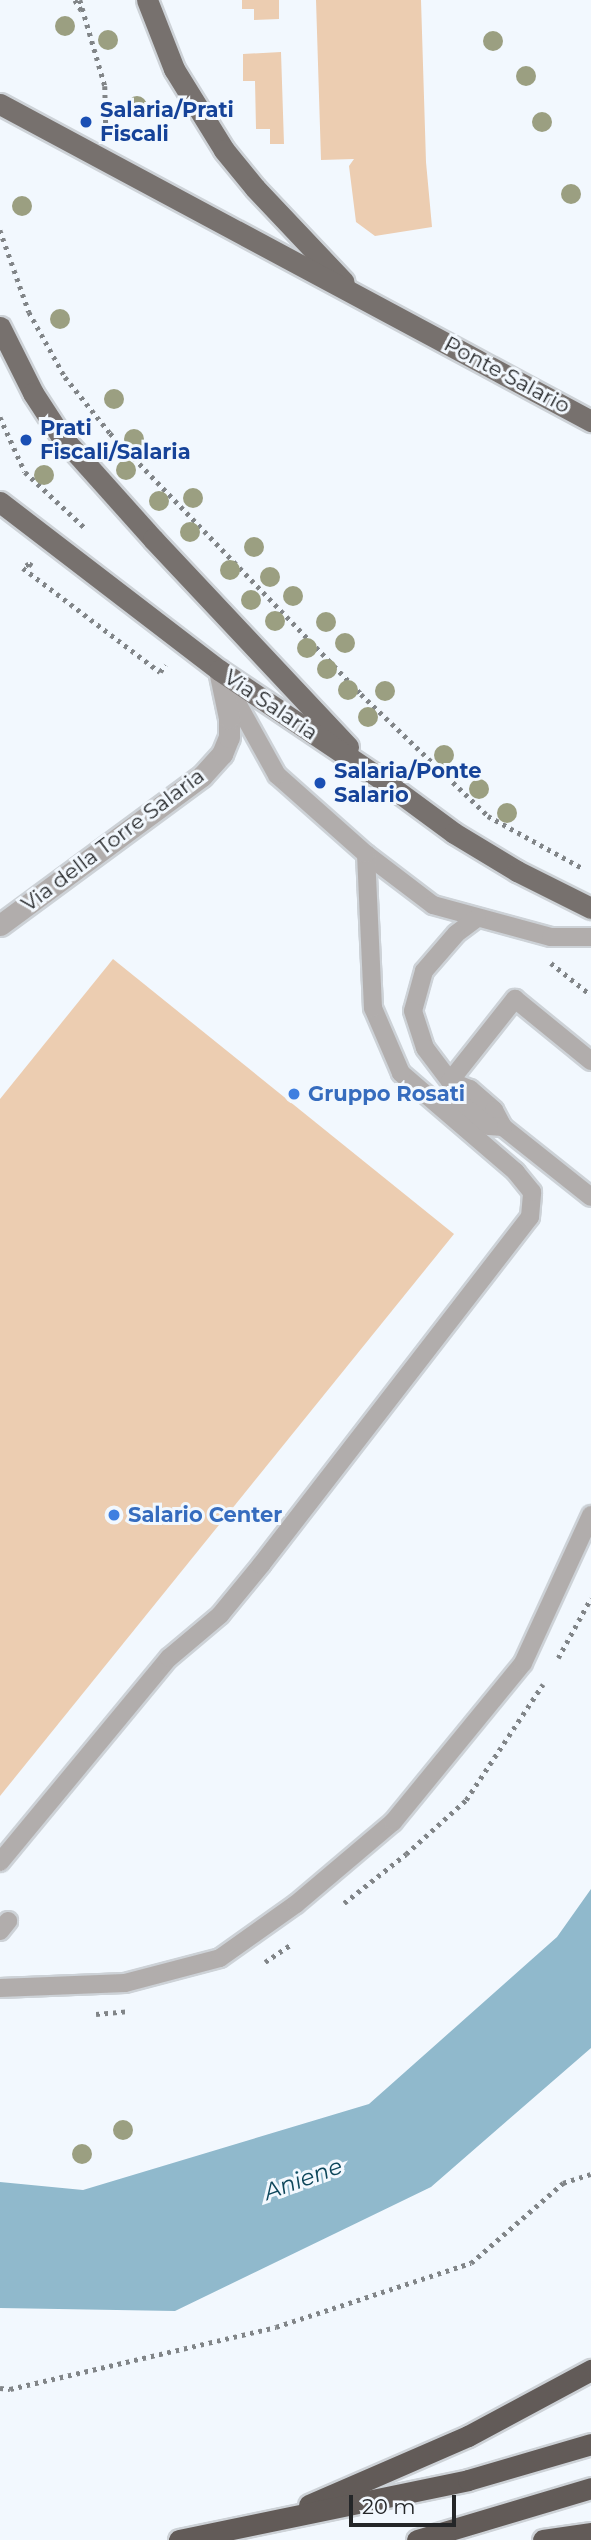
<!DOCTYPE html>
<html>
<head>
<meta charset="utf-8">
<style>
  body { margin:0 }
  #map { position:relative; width:591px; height:2540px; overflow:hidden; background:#f2f8fe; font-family:Montserrat,sans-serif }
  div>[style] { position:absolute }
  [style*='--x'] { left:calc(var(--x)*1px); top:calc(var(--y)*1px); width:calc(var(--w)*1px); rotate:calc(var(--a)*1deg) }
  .water>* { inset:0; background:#90b9cc }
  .building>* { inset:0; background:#eccdb1 }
  .path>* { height:4.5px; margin-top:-2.25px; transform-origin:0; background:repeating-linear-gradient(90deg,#818588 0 3.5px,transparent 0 8.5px) }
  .roads { filter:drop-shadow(2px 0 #cdd2d7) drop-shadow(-2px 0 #cdd2d7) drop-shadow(0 2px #cdd2d7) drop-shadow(0 -2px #cdd2d7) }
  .lane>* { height:18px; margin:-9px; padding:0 9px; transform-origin:9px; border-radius:9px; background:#b1adac }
  .street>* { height:21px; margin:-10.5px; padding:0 10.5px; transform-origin:10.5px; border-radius:10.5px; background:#b1adac }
  .primary>* { height:21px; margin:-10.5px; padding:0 10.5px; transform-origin:10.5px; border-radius:10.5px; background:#77716e }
  .highway>* { height:21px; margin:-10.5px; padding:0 10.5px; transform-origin:10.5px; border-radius:10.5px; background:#625b58 }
  .trees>* { width:20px; height:20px; margin:-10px; border-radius:50%; background:#9b9f81 }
  .dots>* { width:19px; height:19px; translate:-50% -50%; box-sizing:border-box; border:4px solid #f2f8fe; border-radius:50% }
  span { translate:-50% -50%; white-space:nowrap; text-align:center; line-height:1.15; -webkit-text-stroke:6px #f2f8fe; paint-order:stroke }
  .transit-label { font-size:21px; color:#164399; font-weight:700 }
  .left { translate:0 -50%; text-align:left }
  .street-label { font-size:21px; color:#242628 }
  .shop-label { font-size:21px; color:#366cbe; font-weight:700 }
  .water-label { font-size:23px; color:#0e475b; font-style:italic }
  .scale { position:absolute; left:349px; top:2495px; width:107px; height:32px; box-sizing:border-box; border:4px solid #242628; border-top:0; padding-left:9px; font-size:21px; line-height:24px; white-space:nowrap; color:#242628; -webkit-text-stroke:5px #f2f8fe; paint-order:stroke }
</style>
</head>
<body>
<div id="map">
  <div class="water">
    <i style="clip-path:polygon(591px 1889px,591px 2048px,431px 2187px,175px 2311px,0 2308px,0 2182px,83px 2190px,369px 2104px,557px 1937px)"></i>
  </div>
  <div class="building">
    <i style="clip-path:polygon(242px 0,279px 0,279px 19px,254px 20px,254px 9px,242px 9px)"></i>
    <i style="clip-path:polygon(316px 0,421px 0,426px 162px,432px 227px,375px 236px,356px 222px,349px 166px,354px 159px,321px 160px)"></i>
    <i style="clip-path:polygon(281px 52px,284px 144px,270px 144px,270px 129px,256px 129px,255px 81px,243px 81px,243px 54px)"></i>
    <i style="clip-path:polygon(113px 959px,454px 1234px,0 1796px,0 1099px)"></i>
  </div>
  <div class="path">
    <i style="--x:75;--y:0;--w:13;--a:58"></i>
    <i style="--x:80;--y:0;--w:90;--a:73.8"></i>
    <i style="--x:105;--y:86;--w:45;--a:88.7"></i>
    <i style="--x:0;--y:230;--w:87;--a:70.5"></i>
    <i style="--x:29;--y:312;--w:74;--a:61"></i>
    <i style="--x:65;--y:377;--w:72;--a:51.2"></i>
    <i style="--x:110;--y:433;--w:362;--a:46.1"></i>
    <i style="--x:361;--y:694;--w:176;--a:43.8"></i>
    <i style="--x:488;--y:816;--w:110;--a:28.9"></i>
    <i style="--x:0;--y:417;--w:60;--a:65.6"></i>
    <i style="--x:25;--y:472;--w:82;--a:43"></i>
    <i style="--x:32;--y:566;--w:4;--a:-146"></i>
    <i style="--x:29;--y:564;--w:7;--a:146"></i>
    <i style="--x:23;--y:568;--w:172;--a:37.2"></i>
    <i style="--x:160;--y:672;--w:9;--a:-54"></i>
    <i style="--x:551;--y:963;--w:51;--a:38.7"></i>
    <i style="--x:558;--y:1658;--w:68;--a:-61.2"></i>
    <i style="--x:344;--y:1903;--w:79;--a:-38.3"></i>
    <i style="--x:406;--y:1854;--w:81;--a:-42"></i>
    <i style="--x:466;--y:1800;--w:139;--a:-56.4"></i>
    <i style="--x:265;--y:1962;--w:30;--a:-34"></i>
    <i style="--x:96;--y:2014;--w:33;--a:-5"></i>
    <i style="--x:0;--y:2388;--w:10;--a:6"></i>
    <i style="--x:10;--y:2389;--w:273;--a:-13.1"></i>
    <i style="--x:276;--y:2327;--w:205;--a:-18.2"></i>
    <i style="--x:471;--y:2263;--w:122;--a:-41"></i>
    <i style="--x:563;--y:2183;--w:29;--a:-18"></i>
  </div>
  <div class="roads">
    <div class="lane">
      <i style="--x:366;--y:854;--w:84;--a:37.3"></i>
      <i style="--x:433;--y:905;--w:122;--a:15.2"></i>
      <i style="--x:551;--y:937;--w:40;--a:0"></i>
      <i style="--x:477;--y:918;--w:26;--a:143"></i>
      <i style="--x:456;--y:934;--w:49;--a:130.9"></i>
      <i style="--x:424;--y:971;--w:41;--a:105.4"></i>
      <i style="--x:413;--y:1011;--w:39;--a:72"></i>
      <i style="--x:425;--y:1048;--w:41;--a:52.9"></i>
      <i style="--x:450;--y:1081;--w:22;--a:22"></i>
      <i style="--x:470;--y:1089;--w:32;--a:41"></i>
      <i style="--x:494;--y:1110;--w:19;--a:62"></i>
      <i style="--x:503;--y:1127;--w:112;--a:38.5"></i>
      <i style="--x:503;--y:1127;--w:14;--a:-176"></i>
      <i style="--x:489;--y:1126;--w:37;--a:-142"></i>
      <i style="--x:460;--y:1103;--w:24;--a:-114"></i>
      <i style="--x:450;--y:1081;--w:105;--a:-51.6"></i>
      <i style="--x:515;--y:999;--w:98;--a:39.2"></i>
      <i style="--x:0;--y:1862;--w:265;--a:-50.4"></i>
      <i style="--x:169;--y:1658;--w:67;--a:-40.1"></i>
      <i style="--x:220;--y:1615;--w:65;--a:-50.6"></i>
      <i style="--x:261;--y:1565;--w:440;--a:-52.3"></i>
      <i style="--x:530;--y:1217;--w:25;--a:-85"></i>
      <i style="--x:532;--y:1192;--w:26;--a:-129"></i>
      <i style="--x:516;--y:1172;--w:152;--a:-139.3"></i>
      <i style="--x:401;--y:1073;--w:71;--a:-113.3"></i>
      <i style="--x:373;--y:1008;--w:154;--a:-92.6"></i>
      <i style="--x:366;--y:854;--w:119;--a:-138.4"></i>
      <i style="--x:277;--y:775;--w:105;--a:-119"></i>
      <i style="--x:0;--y:1931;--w:13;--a:-51"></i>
      <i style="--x:0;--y:1988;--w:125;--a:-2.3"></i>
      <i style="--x:125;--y:1983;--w:98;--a:-14.7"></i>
      <i style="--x:220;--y:1958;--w:93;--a:-35.4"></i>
      <i style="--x:296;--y:1904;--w:127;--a:-40.2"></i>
      <i style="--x:393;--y:1822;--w:205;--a:-50.7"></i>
      <i style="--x:523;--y:1663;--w:163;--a:-65.3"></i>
    </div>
    <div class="street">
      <i style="--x:0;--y:925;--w:251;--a:-36.4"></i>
      <i style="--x:202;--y:776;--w:30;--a:-48"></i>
      <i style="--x:222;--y:754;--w:18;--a:-68"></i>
      <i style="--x:229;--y:737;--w:19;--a:-90"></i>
      <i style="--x:229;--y:718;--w:49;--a:-101.8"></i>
    </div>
    <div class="primary">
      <i style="--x:147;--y:0;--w:74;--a:68.6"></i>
      <i style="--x:174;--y:69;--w:95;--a:58.3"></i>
      <i style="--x:224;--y:150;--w:49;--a:50.8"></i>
      <i style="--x:255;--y:188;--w:129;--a:46.6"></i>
      <i style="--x:0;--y:104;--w:671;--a:28.21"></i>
      <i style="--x:0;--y:327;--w:74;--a:63.4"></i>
      <i style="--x:33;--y:393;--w:51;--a:56.9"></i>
      <i style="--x:61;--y:436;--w:138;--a:48.2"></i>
      <i style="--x:153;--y:539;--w:285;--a:46.8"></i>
      <i style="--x:0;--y:502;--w:276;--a:37.5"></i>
      <i style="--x:219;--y:670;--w:187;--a:33.9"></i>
      <i style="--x:374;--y:774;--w:99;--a:36.4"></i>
      <i style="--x:454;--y:833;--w:74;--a:31.1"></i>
      <i style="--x:517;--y:871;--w:83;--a:26.6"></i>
    </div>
    <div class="highway">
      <i style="--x:309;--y:2505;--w:173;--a:-23.5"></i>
      <i style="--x:468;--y:2436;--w:140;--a:-28.2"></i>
      <i style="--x:179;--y:2540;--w:295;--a:-11.7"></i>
      <i style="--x:468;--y:2480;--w:128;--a:-16.3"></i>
      <i style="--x:417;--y:2540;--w:182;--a:-16.6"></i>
      <i style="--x:543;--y:2540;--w:49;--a:-8.3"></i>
    </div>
  </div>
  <div class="trees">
    <i style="left:65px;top:26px"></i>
    <i style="left:108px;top:40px"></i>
    <i style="left:493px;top:41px"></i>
    <i style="left:526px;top:76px"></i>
    <i style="left:137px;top:106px"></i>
    <i style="left:542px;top:122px"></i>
    <i style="left:571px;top:194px"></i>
    <i style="left:22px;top:206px"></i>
    <i style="left:60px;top:319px"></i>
    <i style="left:114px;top:399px"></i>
    <i style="left:134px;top:439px"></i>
    <i style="left:126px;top:470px"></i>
    <i style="left:44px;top:475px"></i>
    <i style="left:193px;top:498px"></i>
    <i style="left:159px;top:501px"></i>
    <i style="left:190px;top:532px"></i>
    <i style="left:254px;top:547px"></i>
    <i style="left:230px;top:570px"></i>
    <i style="left:270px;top:577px"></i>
    <i style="left:293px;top:596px"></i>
    <i style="left:251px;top:600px"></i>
    <i style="left:275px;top:621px"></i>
    <i style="left:326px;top:622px"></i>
    <i style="left:345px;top:643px"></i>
    <i style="left:307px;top:648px"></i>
    <i style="left:327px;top:669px"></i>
    <i style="left:348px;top:690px"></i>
    <i style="left:385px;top:691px"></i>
    <i style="left:368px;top:717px"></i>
    <i style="left:444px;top:755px"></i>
    <i style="left:479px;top:789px"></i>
    <i style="left:507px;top:813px"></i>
    <i style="left:123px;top:2130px"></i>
    <i style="left:82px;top:2154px"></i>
  </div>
  <div class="dots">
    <i style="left:86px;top:122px;background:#1a4fb4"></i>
    <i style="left:26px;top:440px;background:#1a4fb4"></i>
    <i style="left:320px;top:783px;background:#1a4fb4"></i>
    <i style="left:294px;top:1094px;background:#3f7fe0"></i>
    <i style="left:114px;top:1515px;background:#3f7fe0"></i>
  </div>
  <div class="transit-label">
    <span class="left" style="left:100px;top:122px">Salaria/Prati<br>Fiscali</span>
    <span class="left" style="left:40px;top:440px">Prati<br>Fiscali/Salaria</span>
    <span class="left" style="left:334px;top:783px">Salaria/Ponte<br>Salario</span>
  </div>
  <div class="street-label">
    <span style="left:507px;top:375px;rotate:28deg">Ponte Salario</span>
    <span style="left:271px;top:705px;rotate:34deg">Via Salaria</span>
    <span style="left:113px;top:840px;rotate:-37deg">Via della Torre Salaria</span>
  </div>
  <div class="shop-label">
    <span class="left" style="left:308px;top:1094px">Gruppo Rosati</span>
    <span class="left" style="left:128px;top:1515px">Salario Center</span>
  </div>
  <div class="water-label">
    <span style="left:303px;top:2179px;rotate:-20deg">Aniene</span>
  </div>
  <div class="scale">20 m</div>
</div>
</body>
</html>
